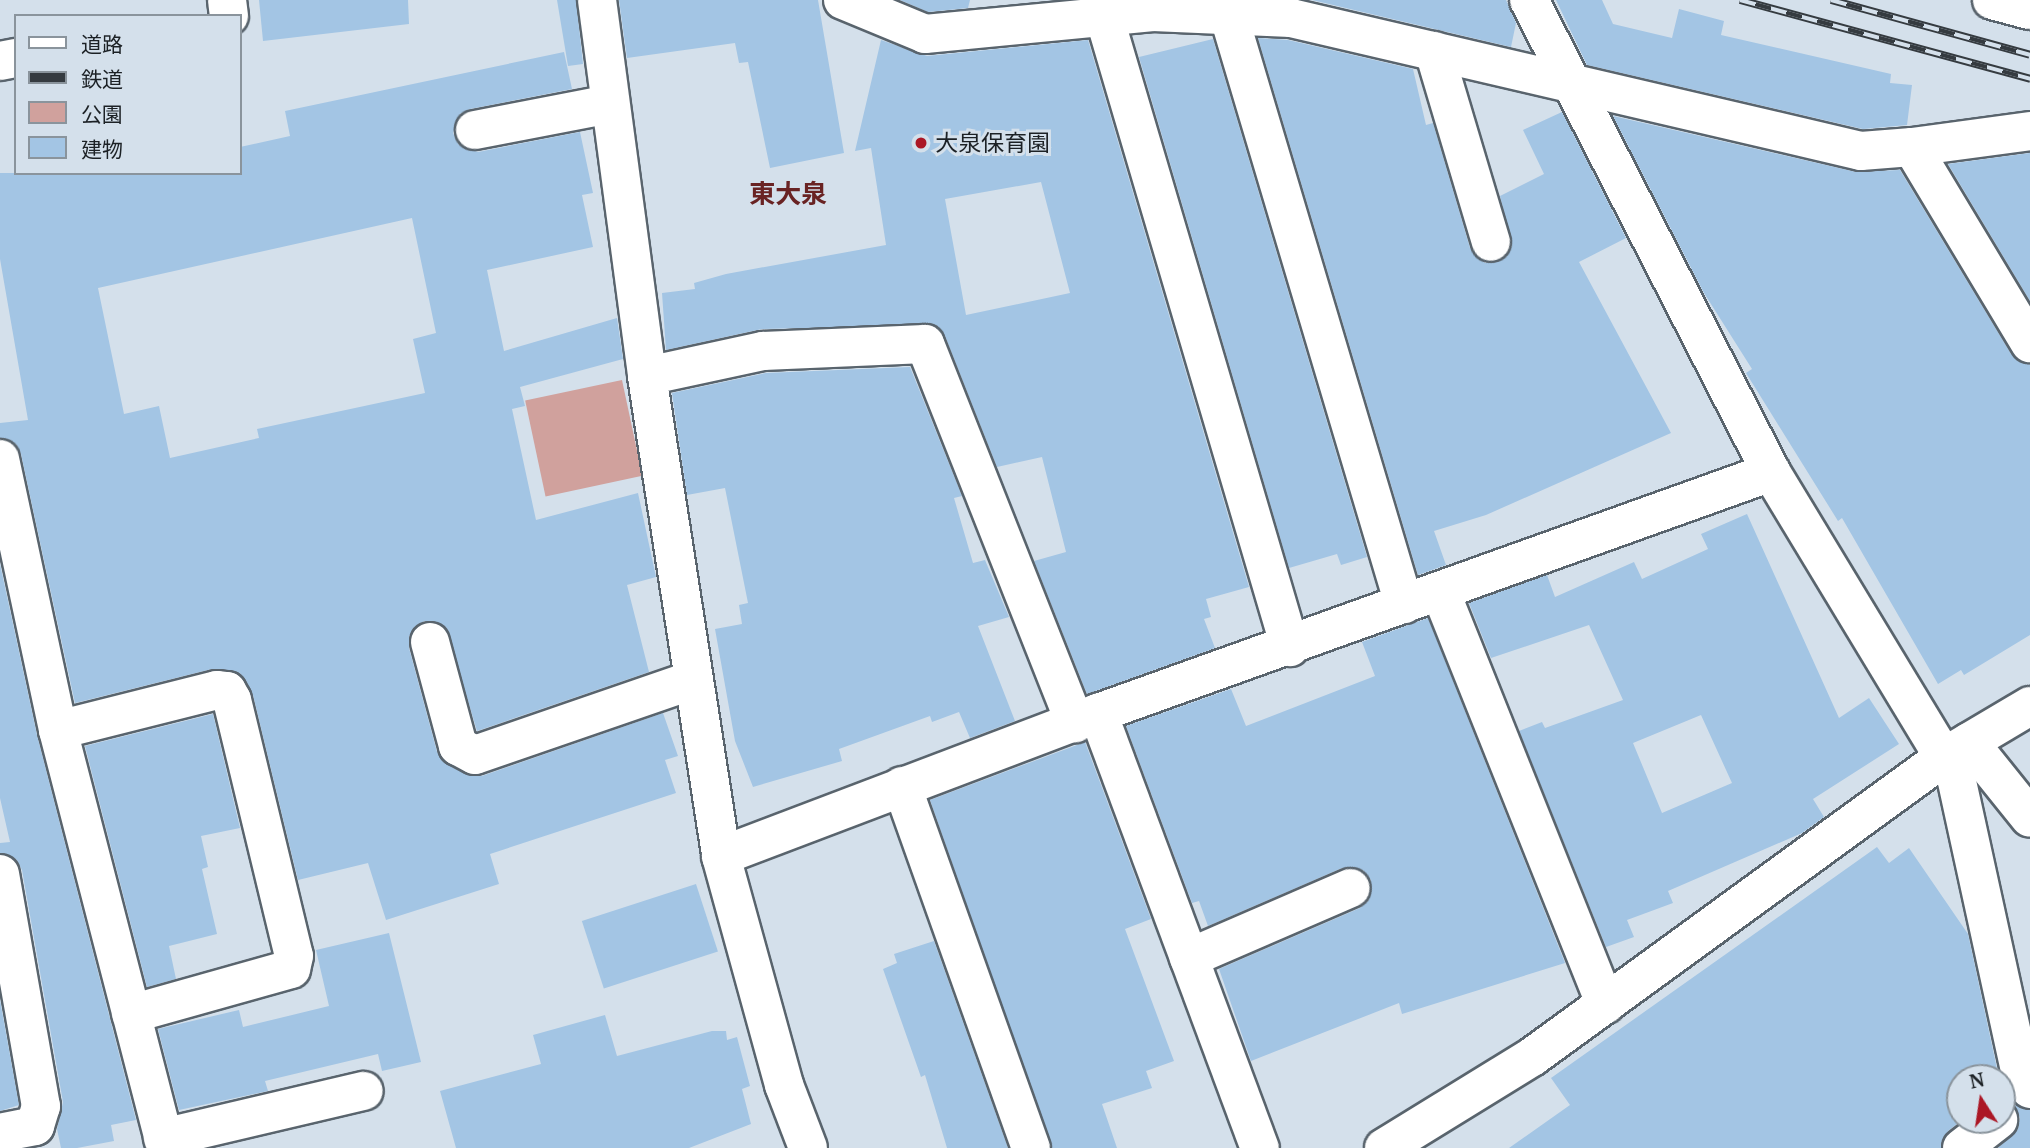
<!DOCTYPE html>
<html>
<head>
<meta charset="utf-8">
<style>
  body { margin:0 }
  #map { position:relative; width:2030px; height:1148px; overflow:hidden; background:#d4e0eb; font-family:"PT Serif","Noto Sans JP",serif }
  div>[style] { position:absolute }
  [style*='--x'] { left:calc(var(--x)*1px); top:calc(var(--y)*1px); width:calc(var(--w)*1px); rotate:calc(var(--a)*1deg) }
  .green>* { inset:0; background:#d0a19d; transform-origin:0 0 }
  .building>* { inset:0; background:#a3c5e4; transform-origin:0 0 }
  .roads { filter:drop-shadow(2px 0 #59646d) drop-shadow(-2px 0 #59646d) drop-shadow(0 2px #59646d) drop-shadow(0 -2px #59646d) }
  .minor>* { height:38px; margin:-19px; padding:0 19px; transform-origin:19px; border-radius:19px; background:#fff }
  .rail>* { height:8px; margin-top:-4px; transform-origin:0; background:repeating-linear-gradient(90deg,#d4e0eb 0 16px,#353b40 0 32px); box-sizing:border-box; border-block:2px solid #353b40 }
  .dots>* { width:19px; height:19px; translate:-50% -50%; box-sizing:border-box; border:4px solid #d4e0eb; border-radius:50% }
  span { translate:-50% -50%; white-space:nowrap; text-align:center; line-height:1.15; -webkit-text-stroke:6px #d4e0eb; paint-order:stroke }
  .poi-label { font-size:23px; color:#1c2125 }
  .left { translate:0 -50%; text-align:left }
  .quarter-label { font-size:26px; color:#692323; font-weight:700 }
  .legend { position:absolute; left:14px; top:14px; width:228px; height:161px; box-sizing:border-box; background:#d4e0eb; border:2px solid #8a949c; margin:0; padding:9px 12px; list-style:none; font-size:21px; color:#1c2125 }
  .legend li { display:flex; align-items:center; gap:14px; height:35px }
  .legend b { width:35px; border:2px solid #8a949c }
  .north { position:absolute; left:1946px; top:1064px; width:70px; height:70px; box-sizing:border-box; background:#d4e0eb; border:2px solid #8a949c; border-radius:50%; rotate:348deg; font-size:19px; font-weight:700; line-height:28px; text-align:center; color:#1c2125 }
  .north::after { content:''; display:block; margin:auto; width:24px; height:32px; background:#ab1725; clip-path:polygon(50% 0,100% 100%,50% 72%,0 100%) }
</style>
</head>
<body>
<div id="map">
  <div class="green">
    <i style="left:622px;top:380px;width:98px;height:99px;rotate:78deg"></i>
  </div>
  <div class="building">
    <i style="clip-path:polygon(259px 0,408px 0,409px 24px,263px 41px)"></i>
    <i style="clip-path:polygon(557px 0,576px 0,583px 64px,568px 66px)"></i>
    <i style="clip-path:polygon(619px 0,818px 0,844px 153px,770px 168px,748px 62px,739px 63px,735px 43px,627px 58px)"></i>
    <i style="clip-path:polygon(900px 0,970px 0,968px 8px,928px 12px)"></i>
    <i style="clip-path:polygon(1312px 0,1506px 0,1516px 23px,1511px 47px)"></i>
    <i style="clip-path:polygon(1556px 0,1602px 0,1613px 24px,1672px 38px,1679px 9px,1724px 21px,1721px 35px,1891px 74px,1890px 83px,1912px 85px,1907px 125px,1863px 129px,1587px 65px)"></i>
    <i style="clip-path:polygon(1258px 38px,1288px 40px,1413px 69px,1426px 125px,1433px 123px,1470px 248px,1485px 263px,1506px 257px,1512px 246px,1500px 196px,1544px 174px,1523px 130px,1562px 112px,1626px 238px,1579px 262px,1671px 433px,1486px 515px,1434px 531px,1446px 565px,1418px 575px)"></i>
    <i style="clip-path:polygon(1213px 39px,1367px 557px,1341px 565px,1337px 554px,1289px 568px,1139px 57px)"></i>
    <i style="clip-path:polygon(evenodd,881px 40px,927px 56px,1088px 40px,1249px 587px,1206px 599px,1211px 617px,1204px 619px,1215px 648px,1087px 694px,1034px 561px,1066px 552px,1042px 457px,997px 467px,945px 336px,936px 325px,762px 329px,666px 350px,662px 293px,695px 289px,694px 283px,726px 274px,886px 245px,871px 148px,855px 151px,881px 40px,1041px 182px,1070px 293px,966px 315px,945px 199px,1041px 182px)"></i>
    <i style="clip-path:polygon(evenodd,564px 52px,572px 89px,470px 109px,460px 114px,453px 133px,459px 145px,478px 152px,580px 132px,593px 193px,582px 195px,593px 247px,487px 270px,504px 351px,617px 318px,623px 359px,520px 387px,525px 406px,512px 409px,536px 520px,638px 493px,656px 577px,627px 585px,649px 672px,477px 731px,446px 627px,424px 621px,409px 636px,409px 648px,437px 752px,448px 765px,482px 776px,663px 713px,678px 756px,665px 760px,676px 793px,490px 854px,499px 884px,386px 920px,368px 863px,298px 880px,253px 695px,240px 673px,212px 669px,75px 703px,21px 454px,16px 444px,0 438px,0 423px,28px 420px,0 259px,0 173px,240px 173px,240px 147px,290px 136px,285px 111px,564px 52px,412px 218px,436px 333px,413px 339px,425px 393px,257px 429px,259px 438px,170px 458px,159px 406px,124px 414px,98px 288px,412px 218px)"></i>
    <i style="clip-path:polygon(1613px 116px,1856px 172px,1900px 170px,2011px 354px,2030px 365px,2030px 635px,1964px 675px,1961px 670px,1938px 684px,1842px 518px,1838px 521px,1746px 373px,1752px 369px,1704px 293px)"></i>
    <i style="clip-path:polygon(2030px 153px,2030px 301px,1948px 164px)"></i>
    <i style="clip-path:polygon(910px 367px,962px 496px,954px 498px,973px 563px,985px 560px,1009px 617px,978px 626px,1015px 721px,970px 738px,959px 712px,932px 722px,930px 716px,839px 749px,842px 761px,753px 787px,735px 741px,715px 629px,742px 624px,739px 605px,748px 603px,725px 488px,687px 495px,672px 393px,766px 373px)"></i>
    <i style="clip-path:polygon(evenodd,1747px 514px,1839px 718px,1869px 698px,1899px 744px,1813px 799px,1824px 817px,1802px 833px,1668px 891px,1673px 903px,1627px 920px,1634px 937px,1606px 947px,1519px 731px,1542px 722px,1545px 728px,1623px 700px,1589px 625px,1491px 658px,1469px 603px,1547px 575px,1555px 597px,1634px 562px,1642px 579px,1708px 549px,1701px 534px,1747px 514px,1701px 715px,1732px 783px,1662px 813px,1633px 743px,1701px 715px)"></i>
    <i style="clip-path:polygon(0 564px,37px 735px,136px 1120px,111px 1125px,114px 1141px,77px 1148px,61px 1148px,57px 1129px,63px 1102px,22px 870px,16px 859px,0 853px,0 843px,10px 842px,0 798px)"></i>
    <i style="clip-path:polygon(1428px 618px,1565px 963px,1402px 1014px,1399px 1003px,1251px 1061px,1219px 969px,1360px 908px,1369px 900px,1371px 880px,1363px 870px,1342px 868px,1208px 926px,1199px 901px,1192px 903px,1126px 726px,1231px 689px,1246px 726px,1375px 676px,1362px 642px)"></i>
    <i style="clip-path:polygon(213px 714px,240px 828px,201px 836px,208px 867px,202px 869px,217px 934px,169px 946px,176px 979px,147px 987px,85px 746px)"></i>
    <i style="clip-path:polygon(1085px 742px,1151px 919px,1125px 929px,1174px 1061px,1146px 1071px,1152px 1088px,1102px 1104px,1117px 1148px,1052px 1148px,930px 800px)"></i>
    <i style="clip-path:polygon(1877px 847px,1889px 863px,1909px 848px,1968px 934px,1999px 1078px,1960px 1078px,1962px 1120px,1948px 1131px,1941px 1148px,1509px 1148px,1570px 1105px,1551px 1078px)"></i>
    <i style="left:696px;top:884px;width:71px;height:120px;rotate:72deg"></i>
    <i style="clip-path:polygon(389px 933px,421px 1062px,382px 1071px,378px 1054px,265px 1081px,268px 1091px,179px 1110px,158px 1029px,239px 1010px,243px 1027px,329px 1006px,316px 950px)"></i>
    <i style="clip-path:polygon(934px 941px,1008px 1148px,947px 1148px,925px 1075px,921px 1077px,883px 969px,897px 963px,894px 954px)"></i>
    <i style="clip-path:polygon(0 1000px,19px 1105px,0 1111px)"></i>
    <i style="clip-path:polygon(605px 1015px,617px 1056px,712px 1031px,726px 1031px,727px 1040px,737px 1037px,750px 1086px,742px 1089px,751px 1124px,689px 1148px,456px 1148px,440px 1091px,541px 1064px,533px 1035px)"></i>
    <i style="clip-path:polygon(2002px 1088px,2014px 1104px,2030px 1110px,2030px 1148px,1998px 1148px,2018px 1129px,2020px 1118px,2015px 1106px,2002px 1099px)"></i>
  </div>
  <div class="roads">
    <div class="minor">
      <i style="--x:227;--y:0;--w:16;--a:83"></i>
      <i style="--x:597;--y:0;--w:379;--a:82.4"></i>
      <i style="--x:647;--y:376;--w:486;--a:81.2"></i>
      <i style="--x:721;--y:856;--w:238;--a:74.6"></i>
      <i style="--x:784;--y:1085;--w:67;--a:69.1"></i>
      <i style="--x:843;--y:0;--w:89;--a:22.5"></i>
      <i style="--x:925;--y:34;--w:229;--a:-5.5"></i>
      <i style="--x:1153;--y:12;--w:138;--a:2.5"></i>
      <i style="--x:1291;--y:18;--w:585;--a:13.13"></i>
      <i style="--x:1861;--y:151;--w:51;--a:-4.5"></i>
      <i style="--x:1912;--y:147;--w:229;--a:59"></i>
      <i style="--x:1529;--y:0;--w:530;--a:62.86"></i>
      <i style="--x:1771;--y:472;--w:357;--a:58.8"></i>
      <i style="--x:1956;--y:777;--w:310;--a:77.7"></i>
      <i style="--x:2022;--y:1080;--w:12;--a:48"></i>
      <i style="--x:1992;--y:0;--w:39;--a:15"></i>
      <i style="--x:1228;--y:13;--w:617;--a:73.42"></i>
      <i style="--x:1104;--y:16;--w:658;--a:73.58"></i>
      <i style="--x:1434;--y:51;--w:199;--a:73.4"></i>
      <i style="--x:0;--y:61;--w:16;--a:-11"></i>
      <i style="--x:475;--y:130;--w:137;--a:-10.9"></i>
      <i style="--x:1912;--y:147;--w:119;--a:-7.7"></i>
      <i style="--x:647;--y:376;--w:119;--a:-12.2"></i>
      <i style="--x:763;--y:351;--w:162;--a:-2.5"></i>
      <i style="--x:925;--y:344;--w:408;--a:68.4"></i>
      <i style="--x:0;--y:459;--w:277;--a:77.9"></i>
      <i style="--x:58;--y:730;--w:432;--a:75.5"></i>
      <i style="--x:1441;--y:593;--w:443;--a:68.2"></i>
      <i style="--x:430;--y:642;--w:108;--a:74.9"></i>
      <i style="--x:458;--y:746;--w:19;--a:28"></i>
      <i style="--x:475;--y:755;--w:231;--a:-19"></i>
      <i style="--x:1098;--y:713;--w:464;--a:69.6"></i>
      <i style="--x:58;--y:730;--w:164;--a:-14.1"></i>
      <i style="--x:217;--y:690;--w:10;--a:6"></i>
      <i style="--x:227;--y:691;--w:10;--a:61"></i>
      <i style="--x:232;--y:700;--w:263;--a:76.4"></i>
      <i style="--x:294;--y:956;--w:13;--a:103"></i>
      <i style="--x:291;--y:969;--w:166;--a:164.3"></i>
      <i style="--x:1969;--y:742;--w:97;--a:51.2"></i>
      <i style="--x:902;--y:786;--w:384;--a:70.4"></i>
      <i style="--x:721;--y:856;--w:403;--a:-20.8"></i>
      <i style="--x:1098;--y:713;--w:715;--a:-19.7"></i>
      <i style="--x:0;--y:874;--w:236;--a:80"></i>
      <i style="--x:41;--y:1106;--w:21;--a:107"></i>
      <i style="--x:35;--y:1126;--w:36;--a:169"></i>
      <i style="--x:1189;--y:958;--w:176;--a:-23.4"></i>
      <i style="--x:163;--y:1138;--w:206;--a:-13.2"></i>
      <i style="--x:1384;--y:1148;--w:174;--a:-31.6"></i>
      <i style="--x:1532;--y:1057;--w:510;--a:-36.06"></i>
      <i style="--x:1944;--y:757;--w:100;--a:-30.7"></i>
      <i style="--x:1962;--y:1148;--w:46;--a:-37.9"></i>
    </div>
  </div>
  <div class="rail">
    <i style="--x:1740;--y:0;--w:301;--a:15.2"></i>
    <i style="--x:1831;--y:0;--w:206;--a:15.4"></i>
  </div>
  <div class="dots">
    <i style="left:921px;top:143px;background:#ab1725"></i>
  </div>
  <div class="poi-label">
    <span class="left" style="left:935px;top:143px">大泉保育園</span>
  </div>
  <div class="quarter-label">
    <span style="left:788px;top:194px">東大泉</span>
  </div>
  <ul class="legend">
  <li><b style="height:9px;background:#fff"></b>道路</li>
  <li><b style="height:9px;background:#353b40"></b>鉄道</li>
  <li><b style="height:19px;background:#d0a19d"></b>公園</li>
  <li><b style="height:19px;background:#a3c5e4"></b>建物</li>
  </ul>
  <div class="north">N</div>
</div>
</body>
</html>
